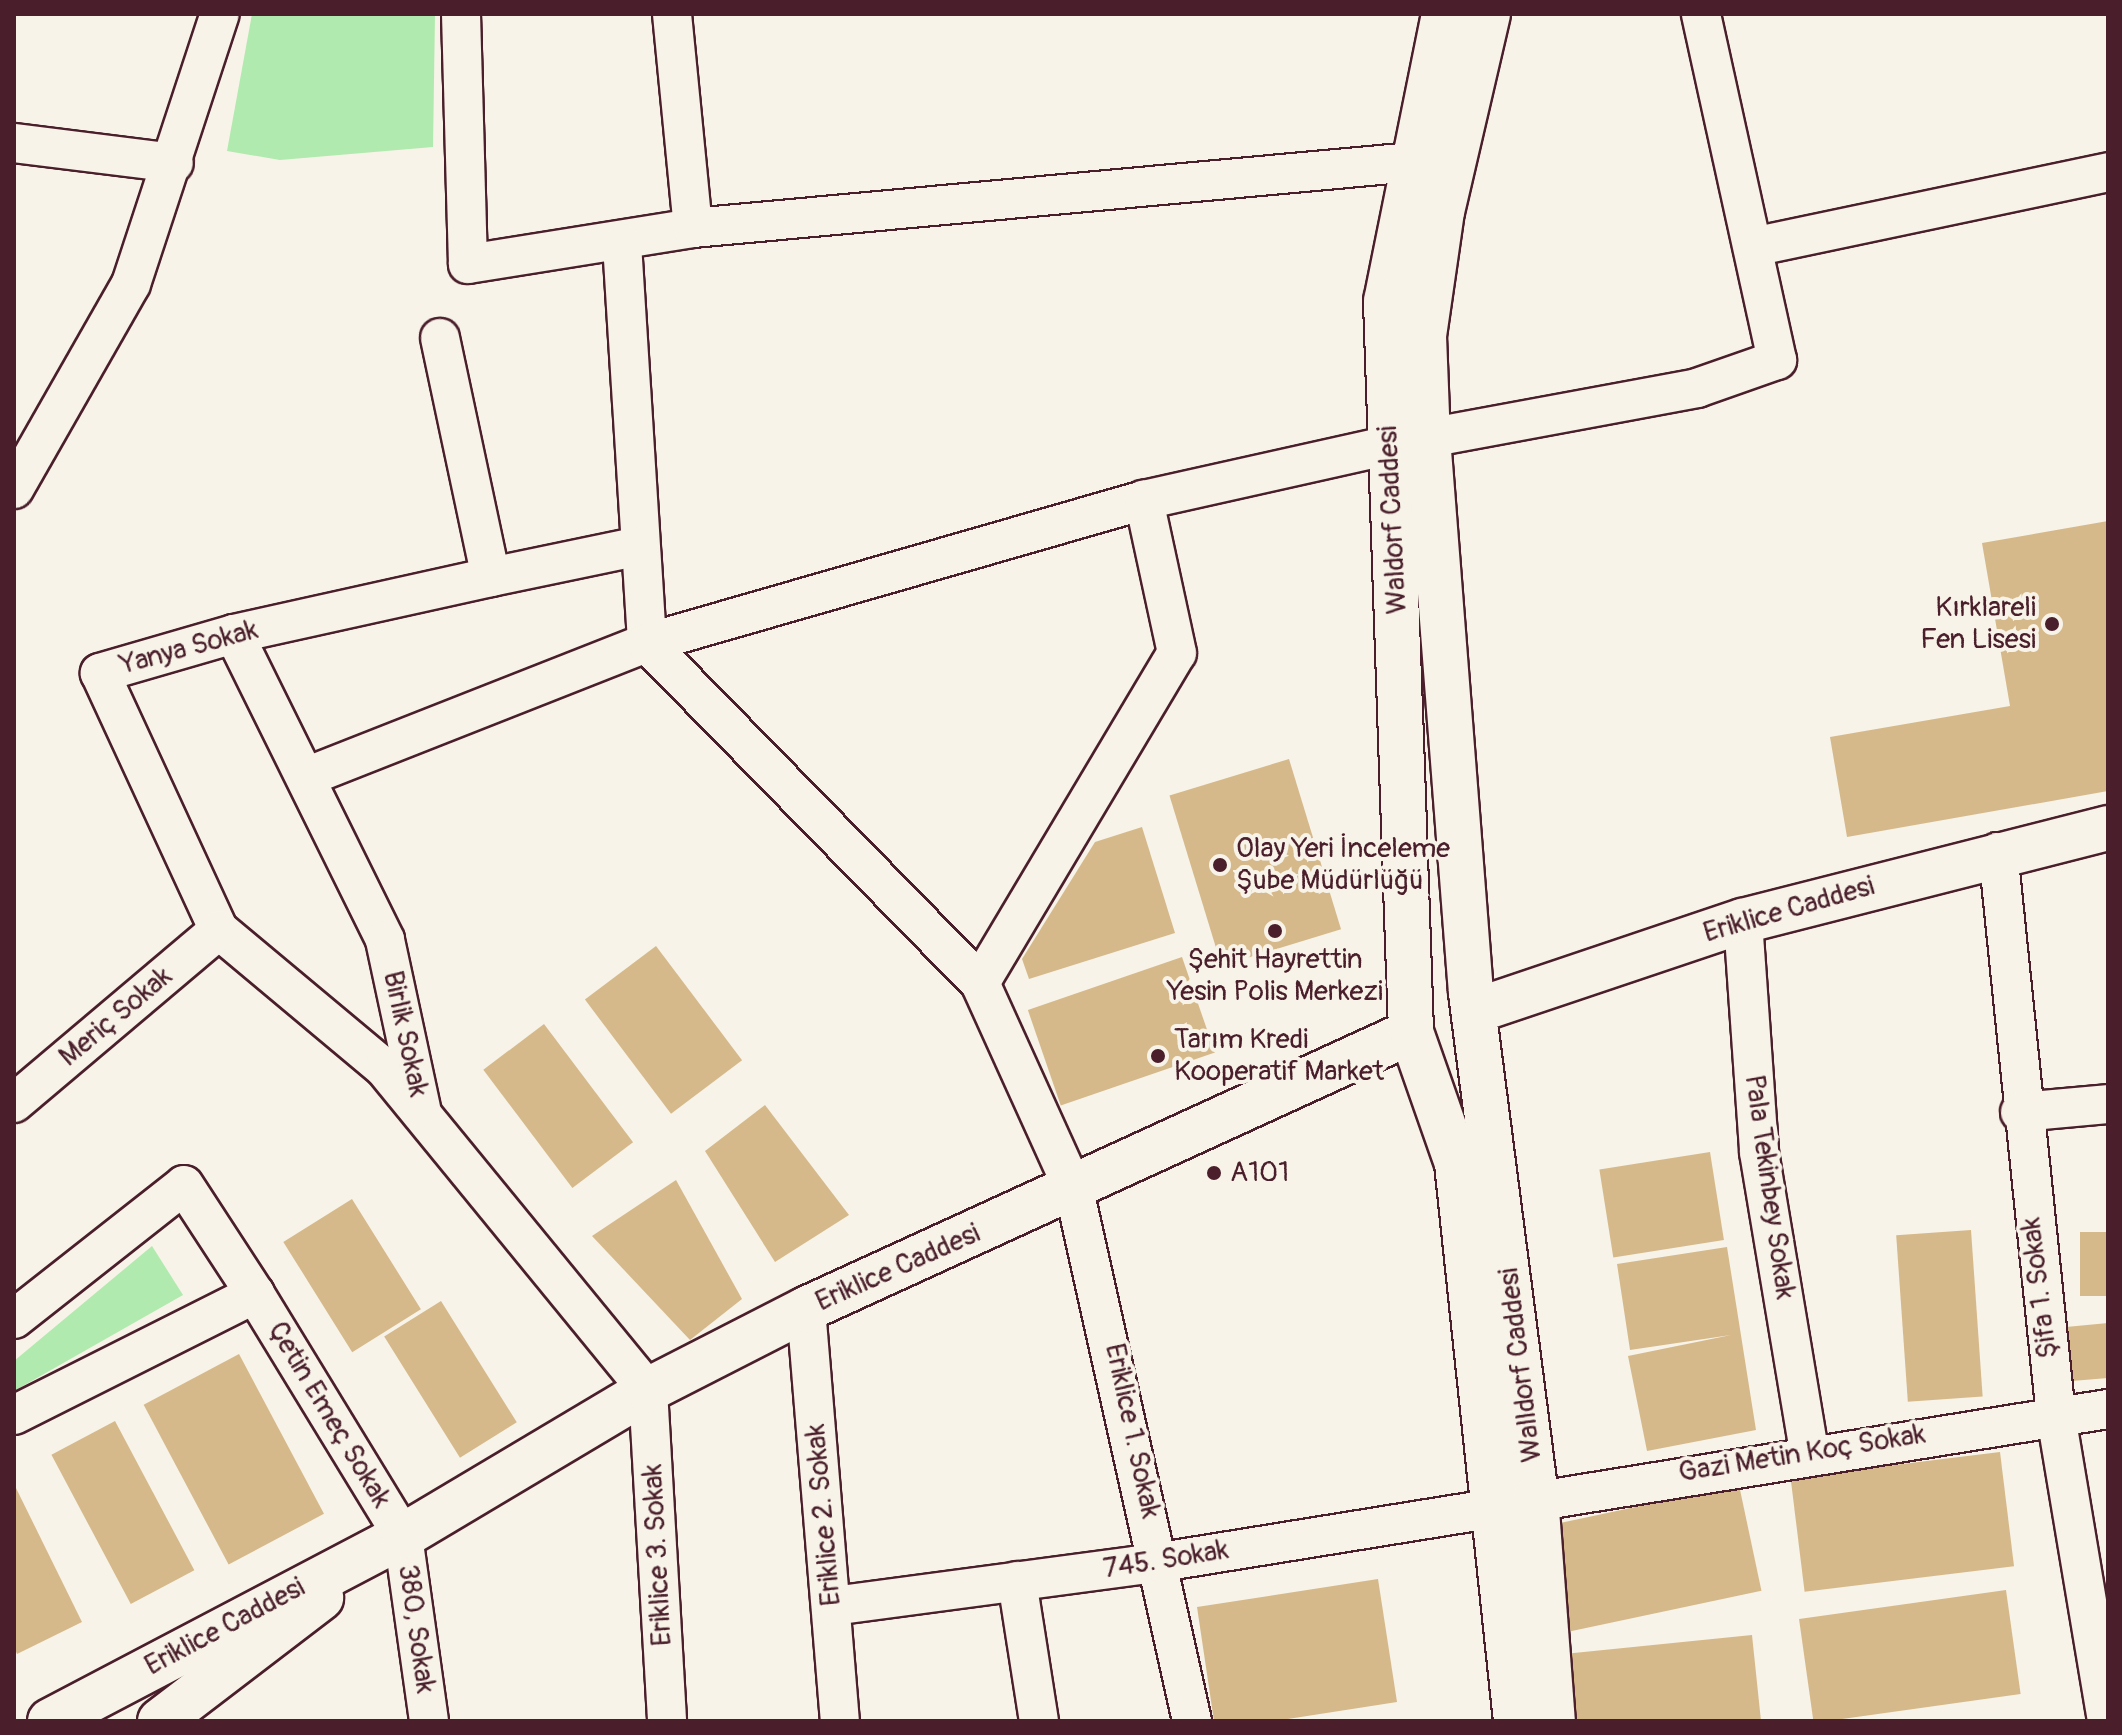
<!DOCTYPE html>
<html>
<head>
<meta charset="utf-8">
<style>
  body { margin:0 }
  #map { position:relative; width:2122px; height:1735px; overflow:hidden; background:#f7f3e8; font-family:Pangolin,sans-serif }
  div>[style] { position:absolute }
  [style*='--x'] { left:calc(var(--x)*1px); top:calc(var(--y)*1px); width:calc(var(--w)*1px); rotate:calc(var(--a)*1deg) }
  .green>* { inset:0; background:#b0eaae }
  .building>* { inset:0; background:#d6b98a; transform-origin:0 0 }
  .roads { filter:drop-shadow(2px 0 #4a1f2b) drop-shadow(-2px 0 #4a1f2b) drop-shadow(0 2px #4a1f2b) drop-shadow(0 -2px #4a1f2b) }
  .minor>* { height:38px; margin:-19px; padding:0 19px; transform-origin:19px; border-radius:19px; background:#f7f3e8 }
  .tertiary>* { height:44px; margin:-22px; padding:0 22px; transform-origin:22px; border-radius:22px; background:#f7f3e8 }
  .secondary>* { height:44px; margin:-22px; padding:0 22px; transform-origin:22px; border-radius:22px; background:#f7f3e8 }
  .dots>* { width:22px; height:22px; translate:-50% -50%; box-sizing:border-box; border:4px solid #f7f3e8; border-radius:50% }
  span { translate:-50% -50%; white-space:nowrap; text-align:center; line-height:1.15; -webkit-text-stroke:8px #f7f3e8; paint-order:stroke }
  .street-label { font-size:28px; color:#4a1f2b }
  .poi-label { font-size:28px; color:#4a1f2b }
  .right { translate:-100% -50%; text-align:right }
  .left { translate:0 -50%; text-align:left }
  .frame { position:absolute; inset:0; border:16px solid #4a1f2b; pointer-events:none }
</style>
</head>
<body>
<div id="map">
  <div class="green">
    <i style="clip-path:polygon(252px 14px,435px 14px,433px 147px,280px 160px,227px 151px)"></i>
    <i style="clip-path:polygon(152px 1246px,183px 1295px,14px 1391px,14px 1361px)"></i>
  </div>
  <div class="building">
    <i style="clip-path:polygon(2108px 521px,2108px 791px,1847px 837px,1830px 737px,2010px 706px,1982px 543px)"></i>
    <i style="left:1289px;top:759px;width:178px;height:125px;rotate:73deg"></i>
    <i style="clip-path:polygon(1142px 827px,1175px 933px,1029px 979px,1022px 959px,1095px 842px)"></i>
    <i style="left:656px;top:946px;width:143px;height:89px;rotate:53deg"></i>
    <i style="left:1182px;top:957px;width:101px;height:163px;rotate:71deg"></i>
    <i style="left:544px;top:1024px;width:148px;height:76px;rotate:53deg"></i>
    <i style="clip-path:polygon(765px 1105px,849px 1215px,775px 1262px,705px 1151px)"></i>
    <i style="left:1710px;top:1152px;width:89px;height:112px;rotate:81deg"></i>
    <i style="clip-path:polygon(676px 1180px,742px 1299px,690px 1340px,592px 1236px)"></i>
    <i style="left:352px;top:1199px;width:130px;height:81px;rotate:58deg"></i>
    <i style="left:1971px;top:1230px;width:167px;height:75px;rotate:86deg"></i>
    <i style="left:2108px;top:1232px;width:64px;height:28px;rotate:90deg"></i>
    <i style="clip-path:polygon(1727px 1247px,1756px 1430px,1647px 1451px,1628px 1356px,1731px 1335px,1630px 1350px,1617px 1264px)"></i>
    <i style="left:441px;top:1301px;width:143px;height:67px;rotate:58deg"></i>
    <i style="clip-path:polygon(2108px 1323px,2108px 1378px,2072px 1381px,2066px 1327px)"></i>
    <i style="left:239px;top:1354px;width:181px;height:108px;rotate:62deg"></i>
    <i style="left:115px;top:1421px;width:169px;height:72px;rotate:62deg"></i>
    <i style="left:2000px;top:1452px;width:115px;height:211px;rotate:83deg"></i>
    <i style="clip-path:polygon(14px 1484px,82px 1622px,17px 1654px,14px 1647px)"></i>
    <i style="left:1739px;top:1485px;width:108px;height:195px;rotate:78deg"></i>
    <i style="clip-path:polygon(1378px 1579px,1397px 1702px,1275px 1721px,1214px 1721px,1197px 1607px)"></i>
    <i style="left:2006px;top:1590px;width:105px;height:209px;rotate:82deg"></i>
    <i style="clip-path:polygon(1752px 1635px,1761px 1721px,1561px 1721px,1554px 1655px)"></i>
  </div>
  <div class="roads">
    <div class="minor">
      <i style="--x:461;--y:14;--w:250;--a:88.4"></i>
      <i style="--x:468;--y:264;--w:228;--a:-9.1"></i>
      <i style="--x:693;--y:228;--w:723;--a:-5.24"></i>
      <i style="--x:672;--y:14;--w:215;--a:84.4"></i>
      <i style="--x:14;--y:143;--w:161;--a:7.1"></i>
      <i style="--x:622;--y:244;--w:400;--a:86.4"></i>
      <i style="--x:647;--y:643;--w:476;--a:45.6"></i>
      <i style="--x:980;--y:983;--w:227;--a:65.6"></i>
      <i style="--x:1074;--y:1190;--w:544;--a:77.47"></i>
      <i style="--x:1753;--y:247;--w:363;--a:-11.9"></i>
      <i style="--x:440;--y:338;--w:244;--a:78"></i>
      <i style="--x:491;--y:577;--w:263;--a:167.5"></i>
      <i style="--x:234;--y:634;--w:140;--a:163.8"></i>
      <i style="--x:100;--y:673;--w:283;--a:65.2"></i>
      <i style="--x:219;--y:930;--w:215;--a:39.9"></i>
      <i style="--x:384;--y:1068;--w:416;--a:50.7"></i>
      <i style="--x:648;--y:1390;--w:332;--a:86.7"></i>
      <i style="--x:1428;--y:438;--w:274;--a:-10.5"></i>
      <i style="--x:1697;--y:388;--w:85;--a:-19.3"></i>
      <i style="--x:1777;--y:360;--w:354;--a:-102.4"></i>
      <i style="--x:14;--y:489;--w:236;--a:-60.3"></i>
      <i style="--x:131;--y:284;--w:284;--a:-71.8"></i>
      <i style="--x:491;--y:577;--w:152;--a:-11.8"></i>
      <i style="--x:234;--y:634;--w:341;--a:63.7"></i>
      <i style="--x:385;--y:940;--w:172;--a:77.9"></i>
      <i style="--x:306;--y:777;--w:366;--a:-21.5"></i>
      <i style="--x:647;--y:643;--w:517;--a:-16.05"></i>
      <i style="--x:1144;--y:500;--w:248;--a:-12.6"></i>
      <i style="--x:1998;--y:852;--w:567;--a:84.13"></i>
      <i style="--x:2056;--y:1416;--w:309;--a:80.5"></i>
      <i style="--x:1743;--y:921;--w:232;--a:86"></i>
      <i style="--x:1759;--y:1152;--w:304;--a:80.5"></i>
      <i style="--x:980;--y:983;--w:384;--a:-59.2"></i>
      <i style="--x:1177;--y:653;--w:157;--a:-102.2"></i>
      <i style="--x:14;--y:1103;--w:268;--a:-40.2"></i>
      <i style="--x:2020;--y:1112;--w:88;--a:-5.2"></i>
      <i style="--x:806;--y:1309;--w:413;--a:85.3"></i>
      <i style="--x:14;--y:1319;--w:216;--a:-38.2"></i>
      <i style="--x:184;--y:1185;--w:130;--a:56.9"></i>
      <i style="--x:14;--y:1415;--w:270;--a:-26.7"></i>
      <i style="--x:255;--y:1294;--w:284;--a:58.6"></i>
      <i style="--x:403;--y:1536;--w:187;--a:82"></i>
      <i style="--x:1017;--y:1581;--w:142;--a:81.1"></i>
      <i style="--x:833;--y:1606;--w:331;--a:-7.6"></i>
      <i style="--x:1161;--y:1562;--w:959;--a:-9.18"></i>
    </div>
    <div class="tertiary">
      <i style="--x:1475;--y:1011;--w:283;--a:-18.6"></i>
      <i style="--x:1743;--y:921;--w:377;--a:-14.3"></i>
      <i style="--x:50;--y:1721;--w:399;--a:-27.7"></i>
      <i style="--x:403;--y:1536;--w:285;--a:-30.8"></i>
      <i style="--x:648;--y:1390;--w:178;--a:-27.1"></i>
      <i style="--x:806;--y:1309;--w:665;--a:-24.6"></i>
      <i style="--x:160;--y:1721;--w:203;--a:-37.4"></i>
    </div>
    <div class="secondary">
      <i style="--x:1444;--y:14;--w:293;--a:101.4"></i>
      <i style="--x:1386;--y:301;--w:731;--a:88.04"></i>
      <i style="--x:1411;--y:1032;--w:139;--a:70.7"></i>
      <i style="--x:1457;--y:1163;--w:561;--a:83.96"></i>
      <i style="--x:1488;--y:14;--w:202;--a:103.1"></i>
      <i style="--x:1442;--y:211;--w:126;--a:98.2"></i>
      <i style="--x:1424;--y:336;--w:102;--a:87.8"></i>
      <i style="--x:1428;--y:438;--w:557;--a:85.57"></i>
      <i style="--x:1471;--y:993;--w:508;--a:82.65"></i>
      <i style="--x:1536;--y:1497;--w:225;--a:85.7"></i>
    </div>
  </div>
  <div class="dots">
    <i style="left:2052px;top:624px;background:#4a1f2b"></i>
    <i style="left:1220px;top:865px;background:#4a1f2b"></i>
    <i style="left:1275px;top:931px;background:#4a1f2b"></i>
    <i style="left:1158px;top:1056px;background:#4a1f2b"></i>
    <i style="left:1214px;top:1173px;background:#4a1f2b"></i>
  </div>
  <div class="street-label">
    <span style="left:1393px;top:520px;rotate:-93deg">Waldorf Caddesi</span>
    <span style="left:189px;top:648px;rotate:-15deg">Yanya Sokak</span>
    <span style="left:1789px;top:910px;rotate:-16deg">Eriklice Caddesi</span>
    <span style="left:116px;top:1017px;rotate:-40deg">Meriç Sokak</span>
    <span style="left:405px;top:1034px;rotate:78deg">Birlik Sokak</span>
    <span style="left:1769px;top:1187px;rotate:82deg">Pala Tekinbey Sokak</span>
    <span style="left:898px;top:1268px;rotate:-24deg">Eriklice Caddesi</span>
    <span style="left:2040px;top:1288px;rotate:-97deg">Şifa 1. Sokak</span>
    <span style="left:1521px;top:1365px;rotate:-97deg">Walldorf Caddesi</span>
    <span style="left:329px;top:1415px;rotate:59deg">Çetin Emeç Sokak</span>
    <span style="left:1132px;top:1431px;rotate:78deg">Eriklice 1. Sokak</span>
    <span style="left:1802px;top:1454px;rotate:-9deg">Gazi Metin Koç Sokak</span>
    <span style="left:824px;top:1515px;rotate:-95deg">Eriklice 2. Sokak</span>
    <span style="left:658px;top:1555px;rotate:-93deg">Eriklice 3. Sokak</span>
    <span style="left:1166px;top:1560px;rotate:-9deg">745. Sokak</span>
    <span style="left:225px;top:1627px;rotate:-28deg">Eriklice Caddesi</span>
    <span style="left:416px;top:1629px;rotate:82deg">380, Sokak</span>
  </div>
  <div class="poi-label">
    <span class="right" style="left:2036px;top:624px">Kırklareli<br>Fen Lisesi</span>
    <span class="left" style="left:1236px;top:865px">Olay Yeri İnceleme<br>Şube Müdürlüğü</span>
    <span style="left:1275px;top:976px">Şehit Hayrettin<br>Yesin Polis Merkezi</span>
    <span class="left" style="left:1174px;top:1056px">Tarım Kredi<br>Kooperatif Market</span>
    <span class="left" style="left:1230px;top:1173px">A101</span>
  </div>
  <div class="frame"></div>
</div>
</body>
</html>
